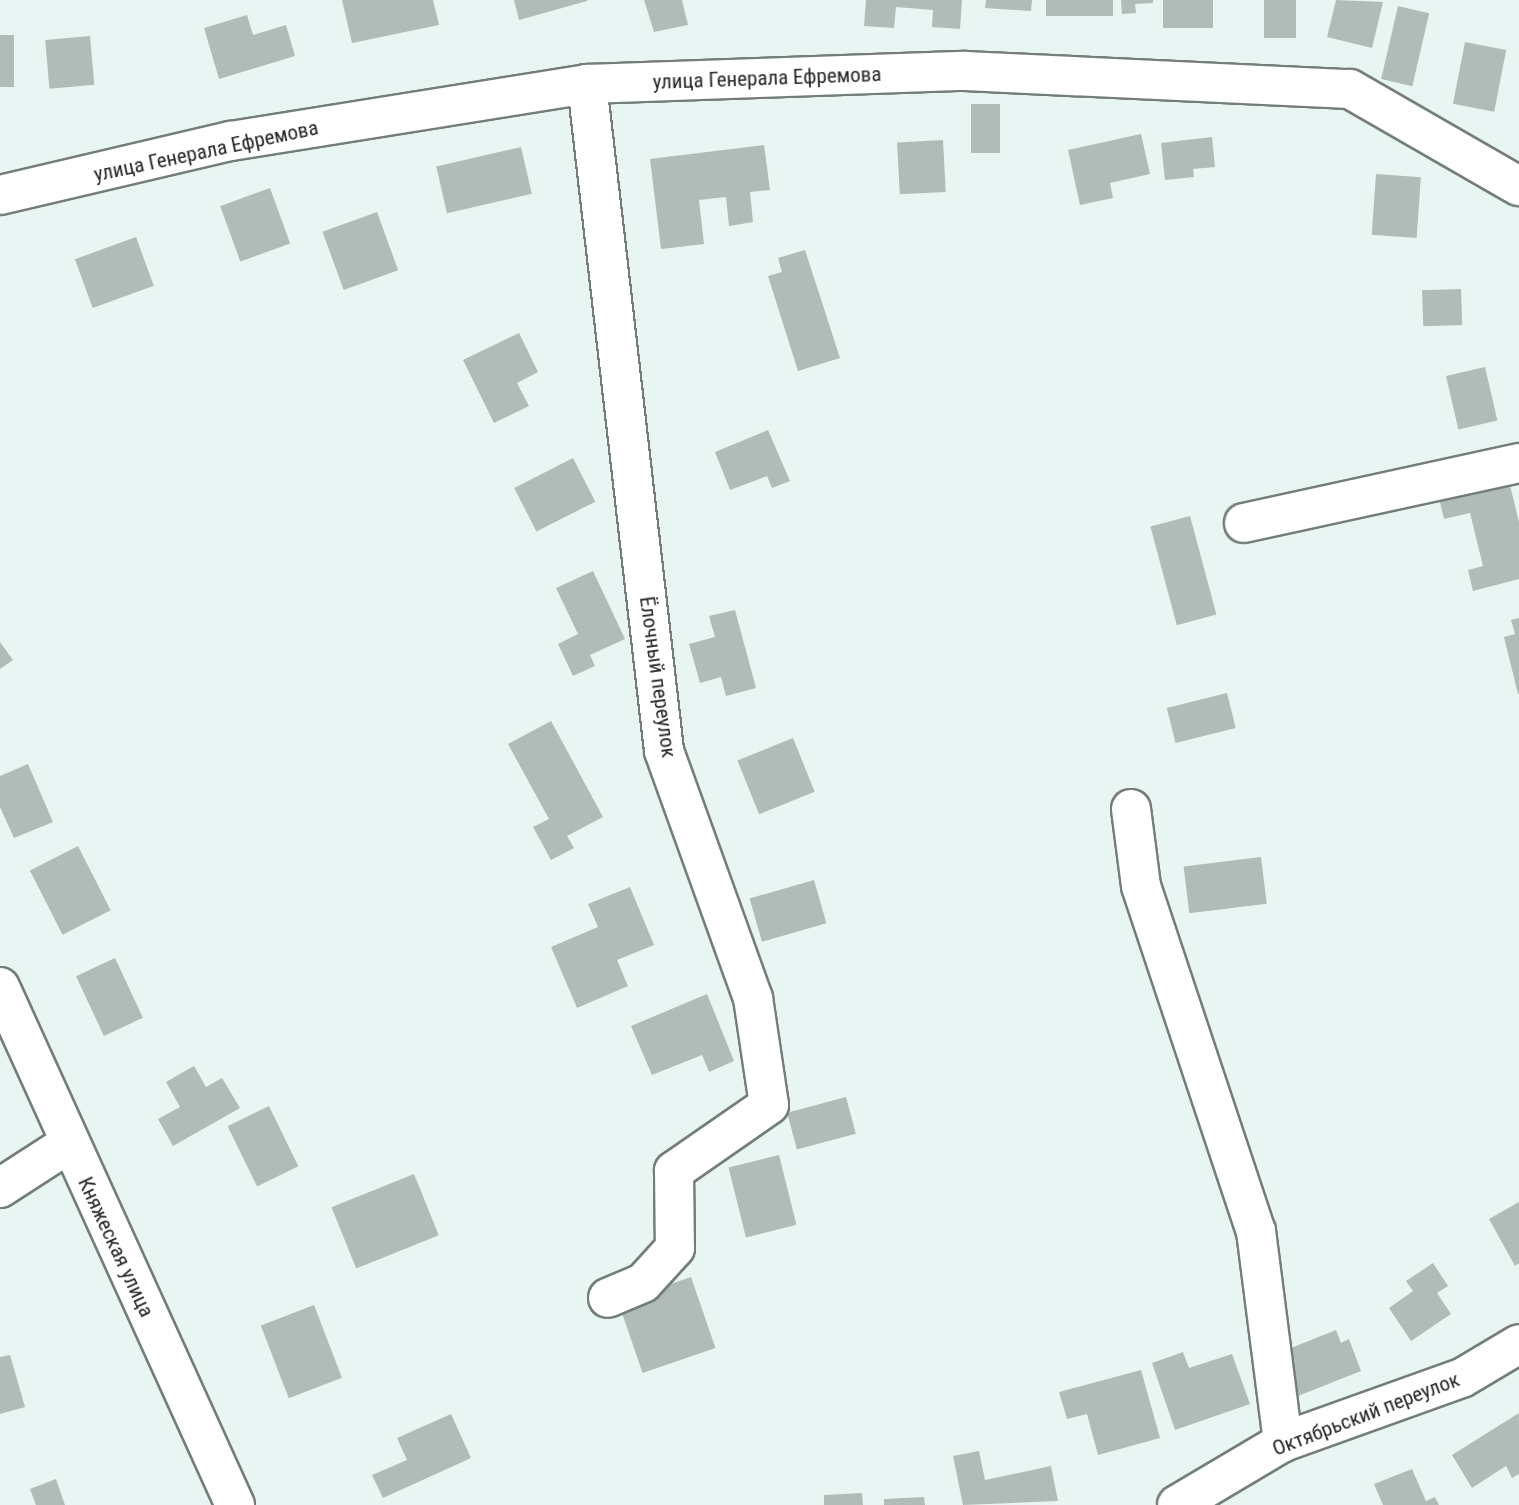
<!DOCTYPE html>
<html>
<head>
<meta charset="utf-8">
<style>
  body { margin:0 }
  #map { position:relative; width:1519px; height:1505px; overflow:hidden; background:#e9f5f2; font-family:"Roboto Condensed",sans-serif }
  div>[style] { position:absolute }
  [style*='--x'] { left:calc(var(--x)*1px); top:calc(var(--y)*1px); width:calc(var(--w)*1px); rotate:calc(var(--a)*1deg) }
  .building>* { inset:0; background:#b1bcb9; transform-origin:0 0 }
  .roads { filter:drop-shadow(2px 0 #737e7b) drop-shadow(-2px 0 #737e7b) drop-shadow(0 2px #737e7b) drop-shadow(0 -2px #737e7b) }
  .minor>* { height:38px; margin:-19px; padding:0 19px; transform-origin:19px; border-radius:19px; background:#fff }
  span { translate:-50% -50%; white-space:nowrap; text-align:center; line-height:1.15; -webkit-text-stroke:5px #fff; paint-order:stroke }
  .street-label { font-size:21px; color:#1f2322 }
</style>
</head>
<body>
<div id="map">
  <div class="building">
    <i style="clip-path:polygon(342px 0,433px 0,439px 25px,352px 43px)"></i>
    <i style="clip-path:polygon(514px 0,587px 0,587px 1px,519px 20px)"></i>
    <i style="clip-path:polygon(644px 0,682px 0,688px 25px,654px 32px)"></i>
    <i style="clip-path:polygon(866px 0,962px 0,960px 29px,932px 27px,933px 10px,896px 7px,894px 28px,864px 26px)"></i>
    <i style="clip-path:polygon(986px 0,1032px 0,1031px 11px,985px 8px)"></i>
    <i style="left:1046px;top:0;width:67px;height:16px"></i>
    <i style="clip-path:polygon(1121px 0,1153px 0,1153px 3px,1135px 4px,1136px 13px,1122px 14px)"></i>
    <i style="left:1163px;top:0;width:50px;height:28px"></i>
    <i style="left:1264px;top:0;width:32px;height:38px"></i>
    <i style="clip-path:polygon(1336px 0,1383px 2px,1372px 48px,1327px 37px)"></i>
    <i style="left:1398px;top:6px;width:32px;height:75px;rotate:13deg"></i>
    <i style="clip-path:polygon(247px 15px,253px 35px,286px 25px,295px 56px,219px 79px,204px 28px)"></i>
    <i style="left:0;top:35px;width:14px;height:52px"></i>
    <i style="left:90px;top:36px;width:49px;height:45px;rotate:85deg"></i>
    <i style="left:1465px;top:42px;width:42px;height:63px;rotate:11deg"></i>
    <i style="left:971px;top:104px;width:29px;height:49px"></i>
    <i style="clip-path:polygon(1141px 134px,1150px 174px,1110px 183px,1113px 198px,1080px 205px,1068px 150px)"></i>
    <i style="clip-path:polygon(1212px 137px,1215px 167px,1193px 169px,1194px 177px,1165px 180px,1161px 143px)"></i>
    <i style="left:943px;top:140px;width:52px;height:46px;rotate:87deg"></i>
    <i style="clip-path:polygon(764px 145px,770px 190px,750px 192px,753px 222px,729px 226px,726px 197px,699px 200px,704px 244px,661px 249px,650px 159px)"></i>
    <i style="left:521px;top:147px;width:48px;height:87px;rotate:77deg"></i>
    <i style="left:1376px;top:174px;width:45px;height:61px;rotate:4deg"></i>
    <i style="left:270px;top:188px;width:59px;height:53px;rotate:70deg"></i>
    <i style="left:377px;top:212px;width:62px;height:58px;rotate:70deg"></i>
    <i style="left:136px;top:237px;width:52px;height:65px;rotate:70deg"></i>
    <i style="clip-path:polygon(805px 250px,840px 358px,798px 371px,768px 276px,782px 272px,778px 258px)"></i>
    <i style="left:1461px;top:289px;width:36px;height:39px;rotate:88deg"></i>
    <i style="clip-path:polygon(519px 333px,538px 372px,517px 383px,529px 406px,494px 423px,463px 360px)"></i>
    <i style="left:1485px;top:367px;width:55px;height:40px;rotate:77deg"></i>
    <i style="clip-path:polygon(768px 430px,790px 481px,772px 488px,767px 476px,730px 490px,715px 452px)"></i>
    <i style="left:573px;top:458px;width:49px;height:66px;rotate:63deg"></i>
    <i style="clip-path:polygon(1507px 473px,1519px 522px,1519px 579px,1473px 591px,1468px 570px,1483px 566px,1470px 513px,1444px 519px,1437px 490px)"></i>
    <i style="left:1190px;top:516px;width:102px;height:41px;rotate:75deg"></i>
    <i style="clip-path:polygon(593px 571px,625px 639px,590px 655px,595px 666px,573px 676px,558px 644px,578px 634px,556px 588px)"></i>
    <i style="clip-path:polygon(735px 610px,756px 688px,726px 696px,721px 677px,700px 683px,689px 644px,715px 637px,709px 616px)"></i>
    <i style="clip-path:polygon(1519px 618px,1519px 694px,1518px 694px,1504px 637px,1515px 634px,1511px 620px)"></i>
    <i style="clip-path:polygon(0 642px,13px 660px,0 669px)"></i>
    <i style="left:1227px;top:693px;width:36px;height:62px;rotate:76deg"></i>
    <i style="clip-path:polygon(551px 721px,603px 817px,567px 836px,574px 848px,551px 860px,533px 827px,549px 819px,508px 744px)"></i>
    <i style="left:793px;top:738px;width:58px;height:60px;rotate:68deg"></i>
    <i style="clip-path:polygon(28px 764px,53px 822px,14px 838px,0 807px,0 776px)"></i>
    <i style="left:78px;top:846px;width:72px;height:54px;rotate:63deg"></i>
    <i style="left:1261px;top:857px;width:47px;height:78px;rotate:83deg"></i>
    <i style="left:814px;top:880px;width:45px;height:67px;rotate:74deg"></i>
    <i style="clip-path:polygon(630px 887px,654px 945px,617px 960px,628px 986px,577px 1008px,551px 947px,598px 927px,588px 904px)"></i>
    <i style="left:115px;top:958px;width:66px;height:43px;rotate:65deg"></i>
    <i style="clip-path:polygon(707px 994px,734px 1061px,709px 1072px,702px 1055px,652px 1075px,631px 1026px)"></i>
    <i style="clip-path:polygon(194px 1066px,206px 1087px,222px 1078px,240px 1108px,173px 1146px,158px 1119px,180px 1107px,166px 1082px)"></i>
    <i style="left:846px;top:1097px;width:38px;height:61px;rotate:75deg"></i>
    <i style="left:269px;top:1106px;width:67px;height:46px;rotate:64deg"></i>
    <i style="left:779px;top:1155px;width:72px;height:52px;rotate:76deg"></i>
    <i style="left:414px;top:1174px;width:66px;height:89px;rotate:68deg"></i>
    <i style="clip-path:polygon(1519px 1202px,1519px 1263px,1515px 1266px,1489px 1219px)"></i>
    <i style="clip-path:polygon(1433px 1263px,1448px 1286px,1437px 1293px,1451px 1314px,1411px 1341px,1389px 1308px,1413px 1291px,1406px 1281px)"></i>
    <i style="left:691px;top:1277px;width:75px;height:77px;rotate:71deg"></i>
    <i style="left:314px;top:1305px;width:78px;height:57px;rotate:69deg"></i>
    <i style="clip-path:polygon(1336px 1330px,1341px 1343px,1349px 1339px,1361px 1371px,1298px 1396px,1281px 1352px)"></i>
    <i style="clip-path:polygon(1183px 1352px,1189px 1368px,1232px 1354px,1250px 1404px,1175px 1430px,1152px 1363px)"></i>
    <i style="clip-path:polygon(10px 1355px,25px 1407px,0 1414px,0 1357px)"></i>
    <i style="clip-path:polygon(1141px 1370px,1160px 1438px,1098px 1455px,1087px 1414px,1067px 1419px,1059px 1392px)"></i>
    <i style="clip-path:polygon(1519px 1413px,1519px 1474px,1512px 1478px,1506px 1466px,1472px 1488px,1452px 1455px)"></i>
    <i style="clip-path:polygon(451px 1414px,471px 1458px,383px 1498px,372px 1475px,407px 1460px,397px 1438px)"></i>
    <i style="clip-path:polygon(979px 1451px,985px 1480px,1051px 1466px,1058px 1501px,963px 1505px,953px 1456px)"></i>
    <i style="clip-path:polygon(1412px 1469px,1426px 1501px,1435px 1497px,1439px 1505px,1383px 1505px,1374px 1484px)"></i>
    <i style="clip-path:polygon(56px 1479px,65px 1505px,36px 1505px,30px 1489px)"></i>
    <i style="clip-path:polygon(862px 1493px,863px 1505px,824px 1505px,824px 1495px)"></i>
    <i style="clip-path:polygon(924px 1497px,925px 1505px,884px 1505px,884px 1499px)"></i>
  </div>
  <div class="roads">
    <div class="minor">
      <i style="--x:587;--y:84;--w:671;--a:83.41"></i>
      <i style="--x:664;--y:751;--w:263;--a:70.2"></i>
      <i style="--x:753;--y:998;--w:108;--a:81.5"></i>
      <i style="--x:769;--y:1105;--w:116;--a:145.2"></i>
      <i style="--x:674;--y:1171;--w:77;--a:89.3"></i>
      <i style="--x:675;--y:1248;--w:47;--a:132.4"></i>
      <i style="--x:643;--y:1283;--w:38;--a:157"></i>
      <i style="--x:0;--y:195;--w:237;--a:-13.2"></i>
      <i style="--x:231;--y:141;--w:361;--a:-9.1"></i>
      <i style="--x:587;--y:84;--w:378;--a:-2"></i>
      <i style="--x:965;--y:71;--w:385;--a:2.7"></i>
      <i style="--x:1350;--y:89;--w:195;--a:29.9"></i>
      <i style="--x:1244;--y:523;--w:281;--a:-12.3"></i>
      <i style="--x:1131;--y:809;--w:78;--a:82.6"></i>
      <i style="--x:1141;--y:886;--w:364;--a:71.6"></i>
      <i style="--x:1256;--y:1231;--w:213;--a:82.7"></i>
      <i style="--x:0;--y:987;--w:569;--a:65.6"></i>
      <i style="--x:0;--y:1188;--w:81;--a:-32.9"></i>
      <i style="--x:1177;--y:1505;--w:123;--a:-30.7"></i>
      <i style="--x:1283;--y:1442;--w:190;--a:-19.7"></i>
      <i style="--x:1462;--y:1378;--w:66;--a:-30.8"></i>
    </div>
  </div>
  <div class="street-label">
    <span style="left:767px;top:78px;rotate:-2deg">улица Генерала Ефремова</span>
    <span style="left:206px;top:151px;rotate:-12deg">улица Генерала Ефремова</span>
    <span style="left:658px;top:677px;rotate:82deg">Ёлочный переулок</span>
    <span style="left:116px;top:1247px;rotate:65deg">Княжеская улица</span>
    <span style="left:1366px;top:1414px;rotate:-21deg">Октябрьский переулок</span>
  </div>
</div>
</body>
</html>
